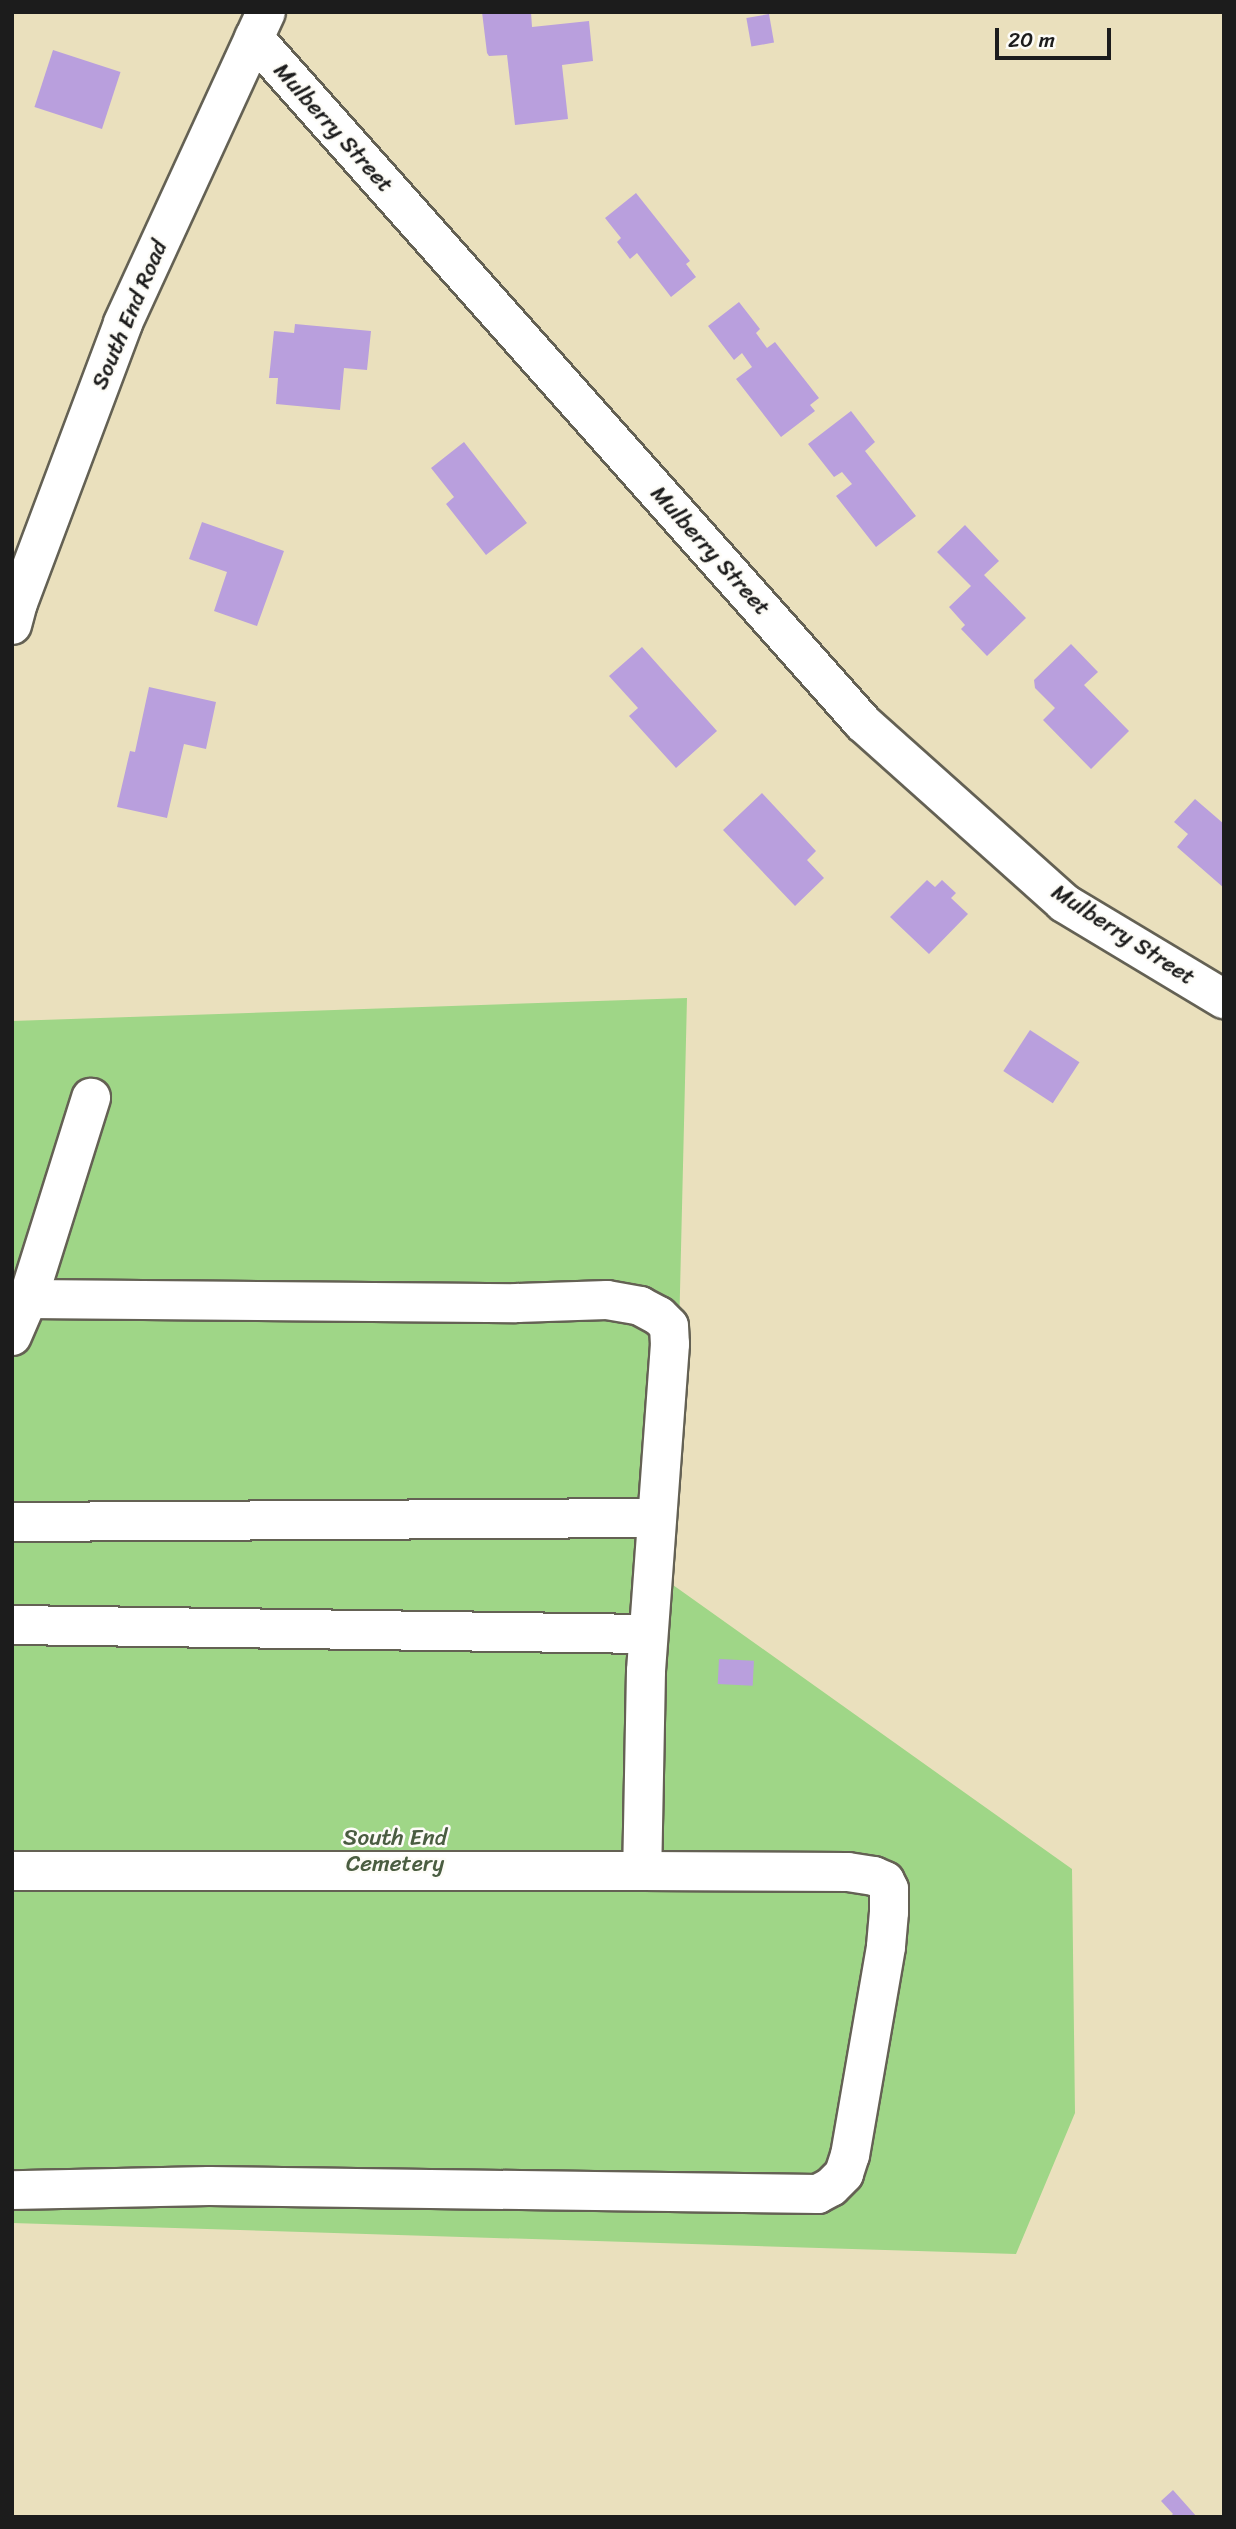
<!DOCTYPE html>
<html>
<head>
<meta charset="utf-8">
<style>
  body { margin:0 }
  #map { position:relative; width:1236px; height:2529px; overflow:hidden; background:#eae0bd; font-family:Sriracha,sans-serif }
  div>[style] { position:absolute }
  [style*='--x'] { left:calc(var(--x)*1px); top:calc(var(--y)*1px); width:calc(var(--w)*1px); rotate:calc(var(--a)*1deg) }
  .green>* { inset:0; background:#9fd687 }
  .building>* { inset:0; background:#b99fdd; transform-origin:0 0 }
  .roads { filter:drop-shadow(2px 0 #646154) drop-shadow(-2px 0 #646154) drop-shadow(0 2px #646154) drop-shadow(0 -2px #646154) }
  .minor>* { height:38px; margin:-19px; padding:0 19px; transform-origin:19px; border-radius:19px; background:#fff }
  span { translate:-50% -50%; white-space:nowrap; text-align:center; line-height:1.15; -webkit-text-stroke:5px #fdfcf7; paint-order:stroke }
  .street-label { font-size:23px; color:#1c1c1c }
  .park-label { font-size:23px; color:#4a5d41 }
  .frame { position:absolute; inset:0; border:14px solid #1c1c1c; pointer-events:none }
  .scale { position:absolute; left:995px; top:28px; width:116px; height:32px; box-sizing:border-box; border:4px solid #1c1c1c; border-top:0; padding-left:9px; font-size:21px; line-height:24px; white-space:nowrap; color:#1c1c1c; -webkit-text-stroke:5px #fdfcf7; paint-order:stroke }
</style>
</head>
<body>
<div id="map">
  <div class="green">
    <i style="clip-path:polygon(687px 998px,673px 1585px,1072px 1869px,1075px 2113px,1016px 2254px,12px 2223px,12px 1021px)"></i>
  </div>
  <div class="building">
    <i style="clip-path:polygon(482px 12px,531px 12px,532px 27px,589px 21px,593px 61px,562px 65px,568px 119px,515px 125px,507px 55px,489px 56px,487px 53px)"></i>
    <i style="left:769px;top:14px;width:29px;height:23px;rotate:80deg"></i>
    <i style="left:53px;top:50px;width:71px;height:60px;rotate:18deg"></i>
    <i style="clip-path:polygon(636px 193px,690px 261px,686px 264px,696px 277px,671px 297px,637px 253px,630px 259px,617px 242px,621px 238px,605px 218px)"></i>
    <i style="clip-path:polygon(739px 302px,760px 329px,756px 333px,767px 348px,775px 342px,819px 398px,810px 405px,815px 411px,781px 437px,736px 379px,752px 367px,742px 353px,734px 360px,708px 326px)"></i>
    <i style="clip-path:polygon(295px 324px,371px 331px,367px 370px,344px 368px,340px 410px,276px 404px,278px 378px,269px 378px,274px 331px,294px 333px)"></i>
    <i style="clip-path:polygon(851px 411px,875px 442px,865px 451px,916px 516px,876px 547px,836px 496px,852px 484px,842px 472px,834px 477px,808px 444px)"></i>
    <i style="clip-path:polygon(464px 442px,527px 523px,486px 555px,446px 504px,454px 497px,431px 468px)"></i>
    <i style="clip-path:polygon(202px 522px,284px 551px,257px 626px,214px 611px,227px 572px,189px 559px)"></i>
    <i style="clip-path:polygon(965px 525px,999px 561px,984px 575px,1026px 618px,987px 656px,961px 629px,965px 625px,949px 607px,971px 586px,937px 552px)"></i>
    <i style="clip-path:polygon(1071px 644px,1098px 672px,1084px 685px,1129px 731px,1091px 769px,1043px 720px,1055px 708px,1035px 688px,1034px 680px)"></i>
    <i style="clip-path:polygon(642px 647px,717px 731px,676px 768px,629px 716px,638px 708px,609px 676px)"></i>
    <i style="clip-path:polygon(149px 687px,216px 702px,206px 749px,184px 744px,167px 818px,117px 807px,130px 751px,135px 752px)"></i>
    <i style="clip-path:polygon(762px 793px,816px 851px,807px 860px,824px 878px,795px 906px,723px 830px)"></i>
    <i style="clip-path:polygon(1195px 799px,1224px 824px,1224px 888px,1177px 847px,1188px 834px,1174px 822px)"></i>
    <i style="clip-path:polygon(927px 880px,935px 887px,942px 880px,956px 893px,951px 898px,968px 914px,929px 954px,890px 917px)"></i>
    <i style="left:1030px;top:1030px;width:59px;height:49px;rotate:33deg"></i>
    <i style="left:719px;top:1659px;width:35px;height:25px;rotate:3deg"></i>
    <i style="clip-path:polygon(1173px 2490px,1197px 2517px,1169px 2517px,1173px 2514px,1161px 2501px)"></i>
  </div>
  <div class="roads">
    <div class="minor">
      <i style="--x:254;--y:38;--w:917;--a:48.36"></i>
      <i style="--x:863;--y:723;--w:270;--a:41.8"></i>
      <i style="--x:1064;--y:903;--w:187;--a:31"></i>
      <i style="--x:12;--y:625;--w:23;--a:-75"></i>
      <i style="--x:18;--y:603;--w:299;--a:-69.4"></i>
      <i style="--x:123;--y:323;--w:342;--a:-65.3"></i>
      <i style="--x:28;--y:1299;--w:211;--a:-72.6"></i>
      <i style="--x:12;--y:1336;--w:40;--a:-66.6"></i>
      <i style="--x:28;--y:1299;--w:488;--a:0.5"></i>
      <i style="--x:516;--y:1303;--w:91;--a:-1.9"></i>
      <i style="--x:607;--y:1300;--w:34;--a:10"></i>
      <i style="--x:640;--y:1306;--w:21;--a:28"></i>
      <i style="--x:659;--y:1316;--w:14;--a:45"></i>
      <i style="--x:669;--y:1326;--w:18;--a:87"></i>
      <i style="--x:670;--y:1344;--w:328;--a:94.2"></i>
      <i style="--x:646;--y:1671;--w:200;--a:91.1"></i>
      <i style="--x:642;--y:1871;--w:206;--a:0.3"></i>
      <i style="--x:848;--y:1872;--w:26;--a:9"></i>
      <i style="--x:874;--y:1876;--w:12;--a:24"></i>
      <i style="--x:885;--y:1881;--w:9;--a:63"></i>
      <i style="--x:889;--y:1889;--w:23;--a:90"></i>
      <i style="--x:889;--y:1912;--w:35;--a:95"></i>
      <i style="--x:886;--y:1947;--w:211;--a:99.8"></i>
      <i style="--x:850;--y:2155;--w:20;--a:108"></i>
      <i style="--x:844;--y:2174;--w:18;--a:135"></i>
      <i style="--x:831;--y:2187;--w:15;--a:152"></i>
      <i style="--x:818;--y:2194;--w:609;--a:-179.25"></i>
      <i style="--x:209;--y:2186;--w:197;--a:178.8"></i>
      <i style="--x:12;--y:1522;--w:645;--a:-0.36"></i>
      <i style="--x:12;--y:1625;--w:636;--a:0.81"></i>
      <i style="--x:12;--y:1871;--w:630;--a:0"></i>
    </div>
  </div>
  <div class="street-label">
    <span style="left:333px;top:128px;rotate:48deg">Mulberry Street</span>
    <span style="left:130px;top:315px;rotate:-67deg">South End Road</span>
    <span style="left:710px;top:551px;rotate:48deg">Mulberry Street</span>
    <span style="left:1123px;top:935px;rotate:33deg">Mulberry Street</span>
  </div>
  <div class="park-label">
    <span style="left:395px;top:1851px">South End<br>Cemetery</span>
  </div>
  <div class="frame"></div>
  <div class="scale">20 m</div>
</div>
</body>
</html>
